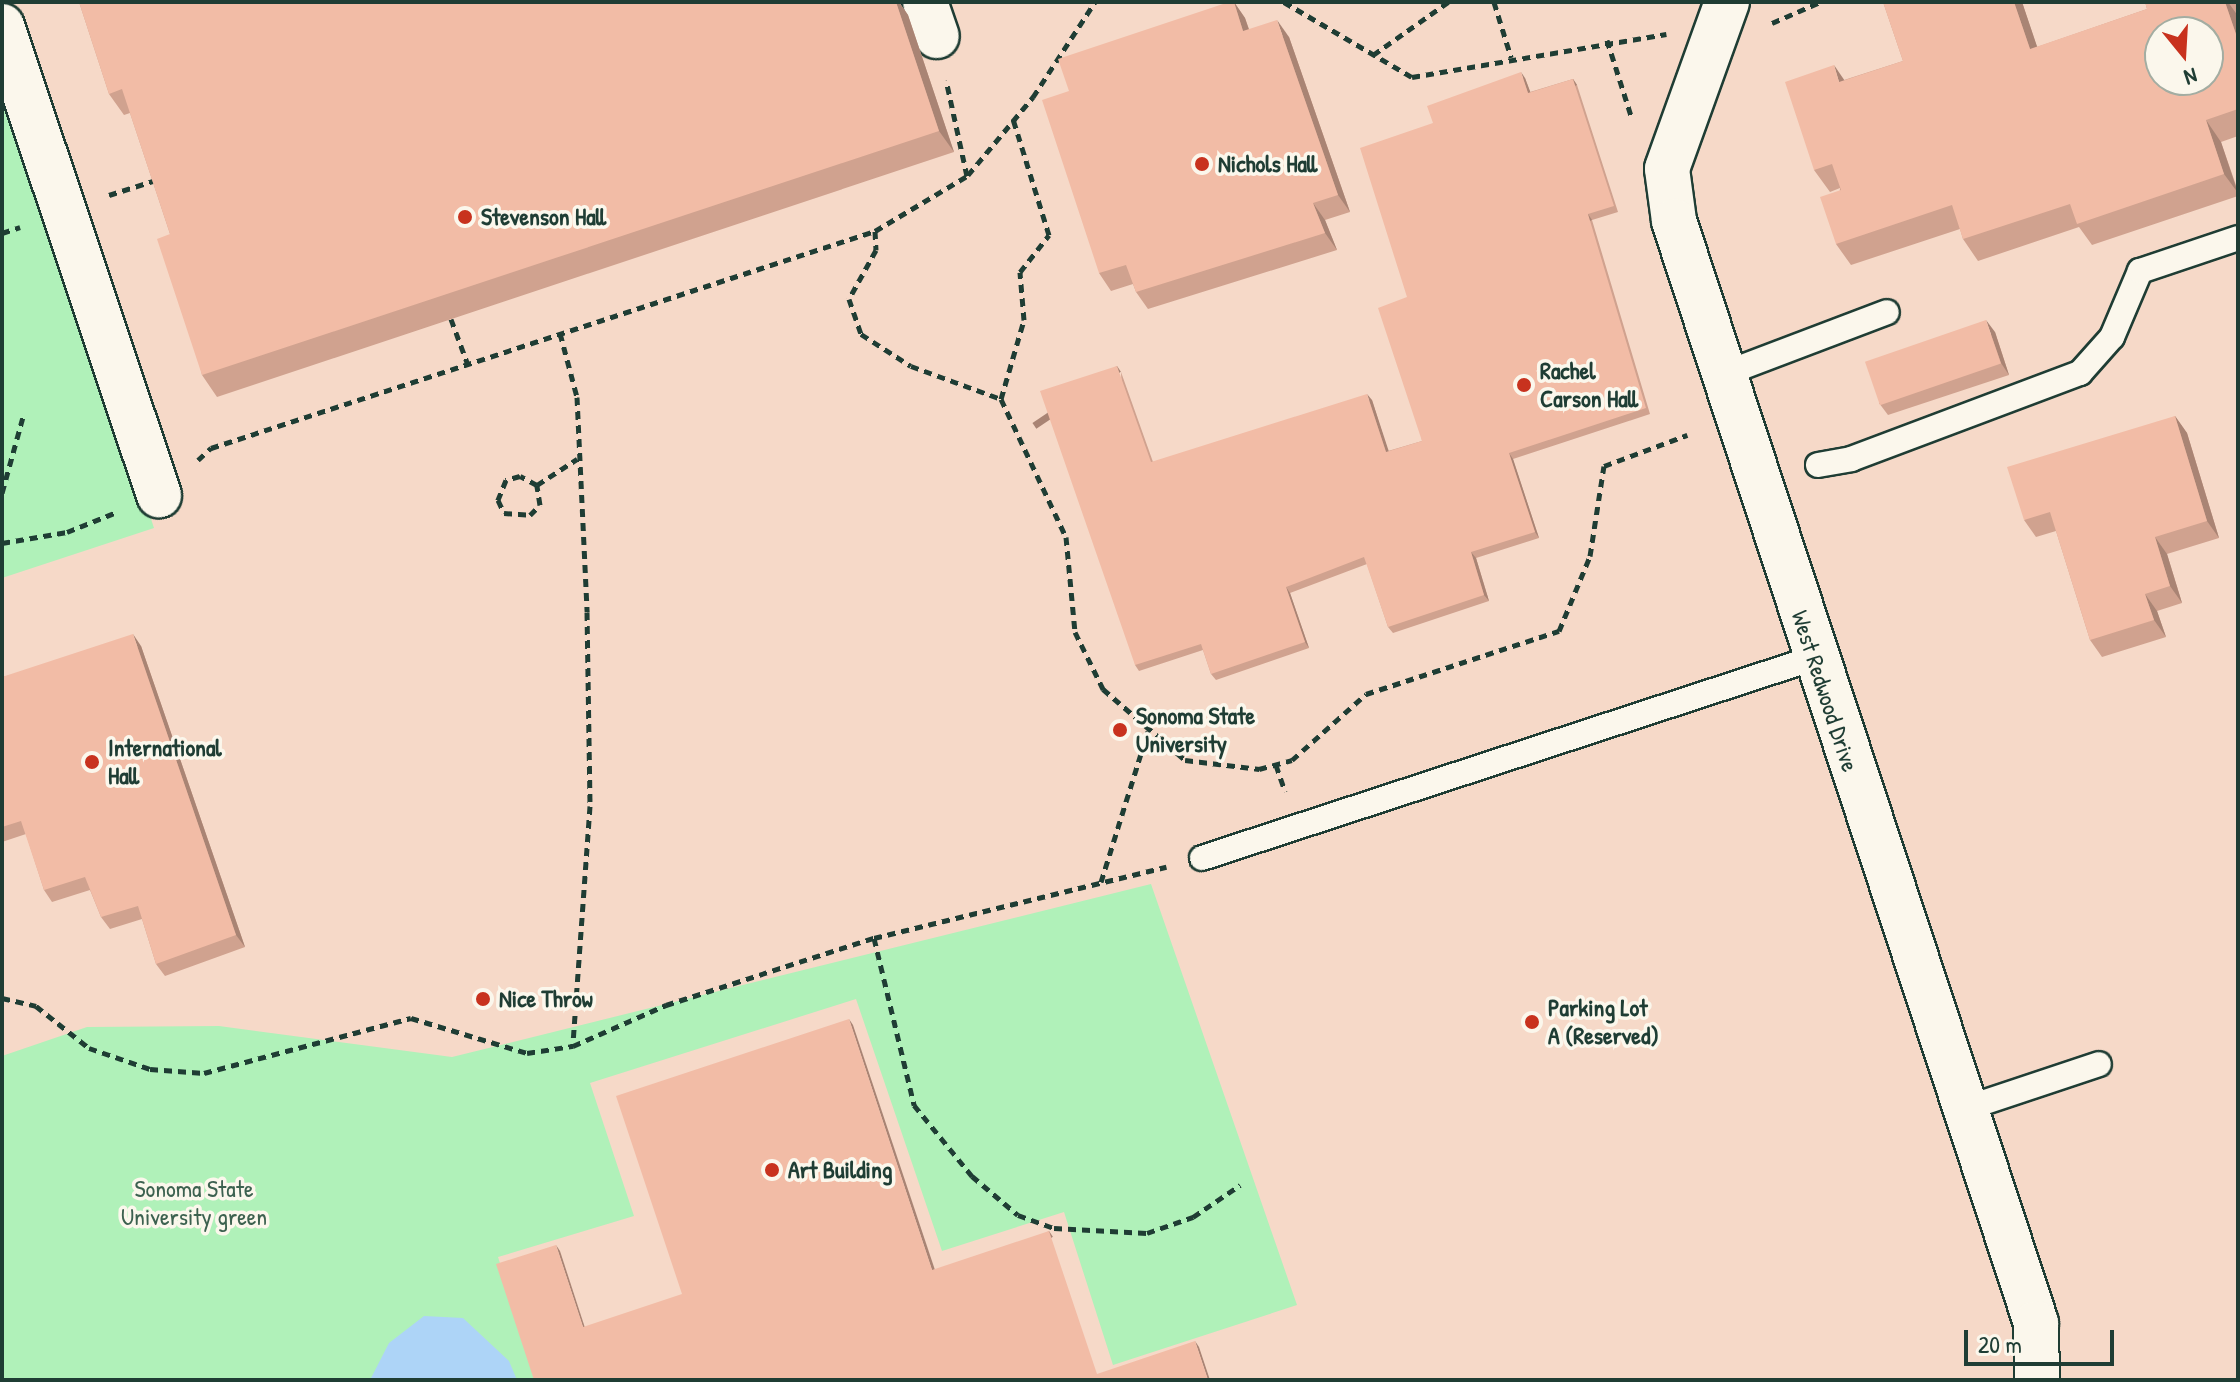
<!DOCTYPE html>
<html>
<head>
<meta charset="utf-8">
<style>
  body { margin:0 }
  #map { position:relative; width:2240px; height:1382px; overflow:hidden; background:#f8e5d7; font-family:"Patrick Hand",sans-serif }
  div>[style] { position:absolute }
  [style*='--x'] { left:calc(var(--x)*1px); top:calc(var(--y)*1px); width:calc(var(--w)*1px); rotate:calc(var(--a)*1deg) }
  .built>* { inset:0; background:#f6d9c8 }
  .green>* { inset:0; background:#b0f1b9 }
  .water>* { inset:0; background:#add4f7 }
  .path>* { height:5px; margin-top:-2.5px; transform-origin:0; background:repeating-linear-gradient(90deg,#1f3d34 0 8px,transparent 0 14px) }
  .roads { filter:drop-shadow(2px 0 #1f3d34) drop-shadow(-2px 0 #1f3d34) drop-shadow(0 2px #1f3d34) drop-shadow(0 -2px #1f3d34) }
  .lane>* { height:24px; margin:-12px; padding:0 12px; transform-origin:12px; border-radius:12px; background:#fbf7ec }
  .street>* { height:44px; margin:-22px; padding:0 22px; transform-origin:22px; border-radius:22px; background:#fbf7ec }
  .wall>* { inset:0; background:#d0a28f }
  .shaded-wall>* { inset:0; background:#a98474; transform-origin:0 0 }
  .building>* { inset:0; background:#f2bca6; transform-origin:0 0 }
  .dots>* { width:22px; height:22px; translate:-50% -50%; box-sizing:border-box; border:4px solid #fbf7ec; border-radius:50% }
  span { translate:-50% -50%; white-space:nowrap; text-align:center; line-height:1.15; -webkit-text-stroke:7px #fbf7ec; paint-order:stroke }
  .poi-label { font-size:24px; color:#1f3d34; font-weight:700 }
  .left { translate:0 -50%; text-align:left }
  .street-label { font-size:24px; color:#1f3d34 }
  .park-label { font-size:24px; color:#3c614f }
  .frame { position:absolute; inset:0; border:4px solid #1f3d34; pointer-events:none }
  .north { position:absolute; left:2144px; top:16px; width:80px; height:80px; box-sizing:border-box; background:#fbf7ec; border:2px solid #a3ada2; border-radius:50%; rotate:162deg; font-size:22px; font-weight:700; line-height:32px; text-align:center; color:#1f3d34 }
  .north::after { content:''; display:block; margin:auto; width:28px; height:36px; background:#c8321e; clip-path:polygon(50% 0,100% 100%,50% 72%,0 100%) }
  .scale { position:absolute; left:1964px; top:1330px; width:150px; height:36px; box-sizing:border-box; border:4px solid #1f3d34; border-top:0; padding-left:10px; font-size:24px; line-height:28px; white-space:nowrap; color:#1f3d34; -webkit-text-stroke:6px #fbf7ec; paint-order:stroke }
</style>
</head>
<body>
<div id="map">
  <div class="built">
    <i style="clip-path:polygon(evenodd,2px 2px,2238px 2px,2238px 1380px,2px 1380px,2px 2px,2160px 32px,2208px 32px,2208px 80px,2160px 80px,2160px 32px)"></i>
  </div>
  <div class="green">
    <i style="clip-path:polygon(2px 67px,154px 528px,2px 578px)"></i>
    <i style="clip-path:polygon(1151px 884px,1297px 1305px,1113px 1365px,1064px 1212px,942px 1251px,856px 999px,590px 1083px,634px 1216px,498px 1257px,538px 1380px,2px 1380px,2px 1056px,87px 1027px,219px 1026px,452px 1057px)"></i>
  </div>
  <div class="water">
    <i style="clip-path:polygon(424px 1316px,463px 1318px,509px 1361px,517px 1380px,370px 1380px,389px 1343px)"></i>
  </div>
  <div class="path">
    <i style="--x:1284;--y:2;--w:148;--a:30.4"></i>
    <i style="--x:1412;--y:77;--w:258;--a:-9.6"></i>
    <i style="--x:1494;--y:2;--w:58;--a:72.8"></i>
    <i style="--x:1772;--y:23;--w:52;--a:-23.6"></i>
    <i style="--x:1607;--y:40;--w:83;--a:72.4"></i>
    <i style="--x:1373;--y:55;--w:92;--a:-35.2"></i>
    <i style="--x:968;--y:175;--w:102;--a:-50.2"></i>
    <i style="--x:1033;--y:97;--w:113;--a:-56.9"></i>
    <i style="--x:109;--y:195;--w:49;--a:-17.7"></i>
    <i style="--x:875;--y:231;--w:19;--a:87"></i>
    <i style="--x:876;--y:250;--w:56;--a:118.9"></i>
    <i style="--x:849;--y:299;--w:37;--a:71"></i>
    <i style="--x:861;--y:334;--w:59;--a:32.6"></i>
    <i style="--x:911;--y:366;--w:96;--a:20.1"></i>
    <i style="--x:1001;--y:399;--w:153;--a:64.8"></i>
    <i style="--x:1066;--y:537;--w:95;--a:84.6"></i>
    <i style="--x:1075;--y:632;--w:64;--a:63.8"></i>
    <i style="--x:1103;--y:689;--w:108;--a:40.9"></i>
    <i style="--x:1185;--y:760;--w:75;--a:6.9"></i>
    <i style="--x:1259;--y:769;--w:34;--a:-15"></i>
    <i style="--x:1292;--y:760;--w:99;--a:-41.7"></i>
    <i style="--x:1366;--y:694;--w:203;--a:-18.1"></i>
    <i style="--x:1559;--y:631;--w:81;--a:-67.5"></i>
    <i style="--x:1590;--y:556;--w:91;--a:-81.2"></i>
    <i style="--x:1604;--y:466;--w:89;--a:-20.5"></i>
    <i style="--x:2;--y:233;--w:19;--a:-18"></i>
    <i style="--x:451;--y:319;--w:49;--a:69.7"></i>
    <i style="--x:560;--y:333;--w:66;--a:75.1"></i>
    <i style="--x:577;--y:397;--w:215;--a:87.3"></i>
    <i style="--x:587;--y:612;--w:194;--a:89.1"></i>
    <i style="--x:590;--y:806;--w:241;--a:94.1"></i>
    <i style="--x:1001;--y:399;--w:82;--a:-73.8"></i>
    <i style="--x:1024;--y:320;--w:48;--a:-94.8"></i>
    <i style="--x:1020;--y:272;--w:47;--a:-51.9"></i>
    <i style="--x:1049;--y:235;--w:121;--a:-107.2"></i>
    <i style="--x:198;--y:460;--w:18;--a:-43"></i>
    <i style="--x:211;--y:448;--w:699;--a:-18.1"></i>
    <i style="--x:875;--y:231;--w:107;--a:-30.9"></i>
    <i style="--x:967;--y:176;--w:98;--a:-102.3"></i>
    <i style="--x:537;--y:485;--w:19;--a:-152"></i>
    <i style="--x:520;--y:476;--w:15;--a:164"></i>
    <i style="--x:506;--y:480;--w:22;--a:112"></i>
    <i style="--x:498;--y:500;--w:14;--a:65"></i>
    <i style="--x:504;--y:513;--w:26;--a:4"></i>
    <i style="--x:530;--y:515;--w:14;--a:-45"></i>
    <i style="--x:540;--y:505;--w:20;--a:-99"></i>
    <i style="--x:537;--y:485;--w:48;--a:-33"></i>
    <i style="--x:2;--y:493;--w:79;--a:-74.6"></i>
    <i style="--x:2;--y:543;--w:66;--a:-9.6"></i>
    <i style="--x:67;--y:532;--w:54;--a:-21.8"></i>
    <i style="--x:1276;--y:765;--w:28;--a:71"></i>
    <i style="--x:1101;--y:882;--w:158;--a:-72.7"></i>
    <i style="--x:874;--y:938;--w:172;--a:76.5"></i>
    <i style="--x:914;--y:1105;--w:92;--a:50.8"></i>
    <i style="--x:972;--y:1176;--w:60;--a:40.3"></i>
    <i style="--x:1018;--y:1215;--w:38;--a:20"></i>
    <i style="--x:1054;--y:1228;--w:93;--a:3.1"></i>
    <i style="--x:1147;--y:1233;--w:49;--a:-19.2"></i>
    <i style="--x:1193;--y:1217;--w:57;--a:-34.2"></i>
    <i style="--x:2;--y:998;--w:35;--a:13"></i>
    <i style="--x:36;--y:1006;--w:68;--a:38.4"></i>
    <i style="--x:89;--y:1048;--w:65;--a:19"></i>
    <i style="--x:150;--y:1069;--w:54;--a:4.2"></i>
    <i style="--x:204;--y:1073;--w:214;--a:-14.9"></i>
    <i style="--x:411;--y:1018;--w:121;--a:16.8"></i>
    <i style="--x:527;--y:1053;--w:47;--a:-8.7"></i>
    <i style="--x:573;--y:1046;--w:102;--a:-23.8"></i>
    <i style="--x:666;--y:1005;--w:219;--a:-17.9"></i>
    <i style="--x:874;--y:938;--w:301;--a:-13.7"></i>
  </div>
  <div class="roads">
    <div class="lane">
      <i style="--x:1724;--y:374;--w:174;--a:-20.8"></i>
      <i style="--x:1818;--y:465;--w:34;--a:-10"></i>
      <i style="--x:1851;--y:459;--w:245;--a:-20.6"></i>
      <i style="--x:2080;--y:373;--w:48;--a:-48.4"></i>
      <i style="--x:2112;--y:337;--w:72;--a:-67"></i>
      <i style="--x:2140;--y:271;--w:103;--a:-18.6"></i>
      <i style="--x:1202;--y:858;--w:644;--a:-18.1"></i>
      <i style="--x:1964;--y:1109;--w:142;--a:-18.4"></i>
    </div>
    <div class="street">
      <i style="--x:925;--y:2;--w:36;--a:71"></i>
      <i style="--x:1727;--y:2;--w:177;--a:109.8"></i>
      <i style="--x:1667;--y:169;--w:52;--a:82.3"></i>
      <i style="--x:1674;--y:221;--w:1160;--a:71.81"></i>
      <i style="--x:2036;--y:1323;--w:57;--a:89"></i>
      <i style="--x:2;--y:26;--w:495;--a:71.5"></i>
    </div>
  </div>
  <div class="wall">
    <i style="clip-path:polygon(79px 2px,899px 2px,908px 15px,954px 152px,217px 397px,202px 375px,170px 234px,130px 113px,124px 115px,109px 94px)"></i>
    <i style="clip-path:polygon(1234px 2px,1245px 18px,1249px 29px,1289px 37px,1350px 212px,1325px 220px,1337px 250px,1148px 309px,1136px 292px,1133px 284px,1111px 291px,1099px 273px)"></i>
    <i style="clip-path:polygon(1883px 2px,2022px 2px,2037px 47px,2147px 9px,2145px 2px,2238px 2px,2238px 136px,2221px 142px,2238px 191px,2238px 196px,2092px 245px,2079px 227px,1978px 261px,1963px 239px,1960px 229px,1851px 265px,1836px 244px,1840px 188px,1830px 192px,1814px 170px,1844px 80px,1903px 61px)"></i>
    <i style="clip-path:polygon(1525px 78px,1530px 92px,1573px 79px,1577px 85px,1618px 212px,1592px 220px,1650px 414px,1513px 459px,1539px 538px,1476px 558px,1489px 601px,1393px 633px,1388px 627px,1367px 564px,1290px 593px,1309px 648px,1216px 680px,1211px 674px,1203px 650px,1139px 671px,1135px 665px,1121px 372px,1153px 462px,1372px 400px,1388px 451px,1422px 441px,1407px 297px,1433px 123px)"></i>
    <i style="clip-path:polygon(1995px 332px,2009px 375px,1888px 415px,1879px 403px)"></i>
    <i style="clip-path:polygon(2175px 416px,2187px 433px,2219px 538px,2167px 554px,2182px 603px,2157px 611px,2166px 637px,2102px 657px,2090px 640px,2056px 531px,2036px 537px,2024px 520px)"></i>
    <i style="clip-path:polygon(141px 646px,245px 947px,165px 976px,156px 964px,142px 919px,110px 929px,101px 917px,90px 890px,52px 902px,44px 890px,26px 834px,2px 842px,2px 677px)"></i>
  </div>
  <div class="shaded-wall">
    <i style="clip-path:polygon(896px 2px,899px 2px,908px 15px,954px 152px,939px 131px)"></i>
    <i style="clip-path:polygon(1234px 2px,1245px 18px,1255px 48px,1243px 31px)"></i>
    <i style="clip-path:polygon(2014px 2px,2022px 2px,2045px 70px,2030px 49px)"></i>
    <i style="clip-path:polygon(2225px 2px,2228px 2px,2238px 16px,2238px 40px)"></i>
    <i style="clip-path:polygon(1277px 20px,1289px 37px,1350px 212px,1338px 195px)"></i>
    <i style="clip-path:polygon(1834px 65px,1849px 87px,1839px 82px)"></i>
    <i style="clip-path:polygon(1521px 72px,1525px 78px,1533px 99px,1528px 93px)"></i>
    <i style="left:1573px;top:79px;width:7px;height:133px;rotate:56deg"></i>
    <i style="clip-path:polygon(2206px 120px,2221px 142px,2238px 193px,2224px 174px)"></i>
    <i style="clip-path:polygon(1313px 203px,1325px 220px,1337px 250px,1325px 233px)"></i>
    <i style="left:1588px;top:214px;width:7px;height:202px;rotate:56deg"></i>
    <i style="clip-path:polygon(1986px 320px,1995px 332px,2009px 375px,2001px 363px)"></i>
    <i style="left:1117px;top:366px;width:7px;height:102px;rotate:56deg"></i>
    <i style="clip-path:polygon(1367px 394px,1372px 400px,1391px 458px,1386px 452px)"></i>
    <i style="clip-path:polygon(2175px 416px,2187px 433px,2219px 538px,2207px 521px)"></i>
    <i style="clip-path:polygon(1509px 453px,1513px 459px,1539px 538px,1535px 532px)"></i>
    <i style="clip-path:polygon(2155px 537px,2167px 554px,2182px 603px,2170px 586px)"></i>
    <i style="clip-path:polygon(1471px 552px,1476px 558px,1489px 601px,1484px 595px)"></i>
    <i style="clip-path:polygon(1286px 587px,1290px 593px,1309px 648px,1305px 642px)"></i>
    <i style="clip-path:polygon(2145px 594px,2157px 611px,2166px 637px,2154px 620px)"></i>
    <i style="clip-path:polygon(133px 634px,141px 646px,245px 947px,236px 935px)"></i>
    <i style="clip-path:polygon(849px 1019px,853px 1025px,937px 1276px,932px 1270px)"></i>
    <i style="left:1049px;top:1231px;width:7px;height:151px;rotate:56deg"></i>
    <i style="clip-path:polygon(556px 1245px,560px 1251px,587px 1334px,583px 1327px)"></i>
    <i style="clip-path:polygon(1195px 1341px,1199px 1347px,1210px 1380px,1208px 1380px)"></i>
  </div>
  <div class="building">
    <i style="clip-path:polygon(79px 2px,896px 2px,939px 131px,202px 375px,157px 239px,170px 234px,122px 89px,109px 94px)"></i>
    <i style="clip-path:polygon(1229px 2px,1234px 2px,1243px 31px,1277px 20px,1338px 195px,1313px 203px,1325px 233px,1136px 292px,1126px 265px,1099px 273px,1042px 100px,1069px 91px,1058px 59px)"></i>
    <i style="clip-path:polygon(evenodd,1883px 2px,2014px 2px,2030px 49px,2147px 9px,2145px 2px,2225px 2px,2238px 40px,2238px 109px,2206px 120px,2224px 174px,2077px 224px,2070px 204px,1963px 239px,1952px 205px,1836px 244px,1820px 197px,1841px 190px,1832px 164px,1814px 170px,1785px 82px,1834px 65px,1839px 82px,1903px 61px,1883px 2px,2160px 32px,2208px 32px,2208px 80px,2160px 80px,2160px 32px)"></i>
    <i style="clip-path:polygon(1521px 72px,1528px 93px,1573px 79px,1614px 206px,1588px 214px,1646px 408px,1509px 453px,1535px 532px,1471px 552px,1484px 595px,1388px 627px,1364px 557px,1286px 587px,1305px 642px,1211px 674px,1201px 644px,1135px 665px,1040px 391px,1117px 366px,1151px 462px,1367px 394px,1386px 452px,1422px 441px,1378px 308px,1407px 297px,1360px 148px,1433px 123px,1427px 106px)"></i>
    <i style="left:1986px;top:320px;width:46px;height:128px;rotate:71deg"></i>
    <i style="clip-path:polygon(2175px 416px,2207px 521px,2155px 537px,2170px 586px,2145px 594px,2154px 620px,2090px 640px,2050px 512px,2024px 520px,2007px 467px)"></i>
    <i style="clip-path:polygon(133px 634px,236px 935px,156px 964px,138px 906px,101px 917px,85px 877px,44px 890px,21px 821px,2px 827px,2px 677px)"></i>
    <i style="clip-path:polygon(849px 1019px,932px 1270px,1049px 1231px,1097px 1374px,1195px 1341px,1208px 1380px,534px 1380px,496px 1264px,556px 1245px,583px 1327px,682px 1294px,616px 1096px)"></i>
  </div>
  <div class="dots">
    <i style="left:1202px;top:164px;background:#c8321e"></i>
    <i style="left:465px;top:217px;background:#c8321e"></i>
    <i style="left:1524px;top:385px;background:#c8321e"></i>
    <i style="left:1120px;top:730px;background:#c8321e"></i>
    <i style="left:92px;top:762px;background:#c8321e"></i>
    <i style="left:483px;top:999px;background:#c8321e"></i>
    <i style="left:1532px;top:1022px;background:#c8321e"></i>
    <i style="left:772px;top:1170px;background:#c8321e"></i>
  </div>
  <div class="poi-label">
    <span class="left" style="left:1218px;top:164px">Nichols Hall</span>
    <span class="left" style="left:481px;top:217px">Stevenson Hall</span>
    <span class="left" style="left:1540px;top:385px">Rachel<br>Carson Hall</span>
    <span class="left" style="left:1136px;top:730px">Sonoma State<br>University</span>
    <span class="left" style="left:108px;top:762px">International<br>Hall</span>
    <span class="left" style="left:499px;top:999px">Nice Throw</span>
    <span class="left" style="left:1548px;top:1022px">Parking Lot<br>A (Reserved)</span>
    <span class="left" style="left:788px;top:1170px">Art Building</span>
  </div>
  <div class="street-label">
    <span style="left:1825px;top:691px;rotate:72deg">West Redwood Drive</span>
  </div>
  <div class="park-label">
    <span style="left:194px;top:1203px">Sonoma State<br>University green</span>
  </div>
  <div class="frame"></div>
  <div class="north">N</div>
  <div class="scale">20 m</div>
</div>
</body>
</html>
